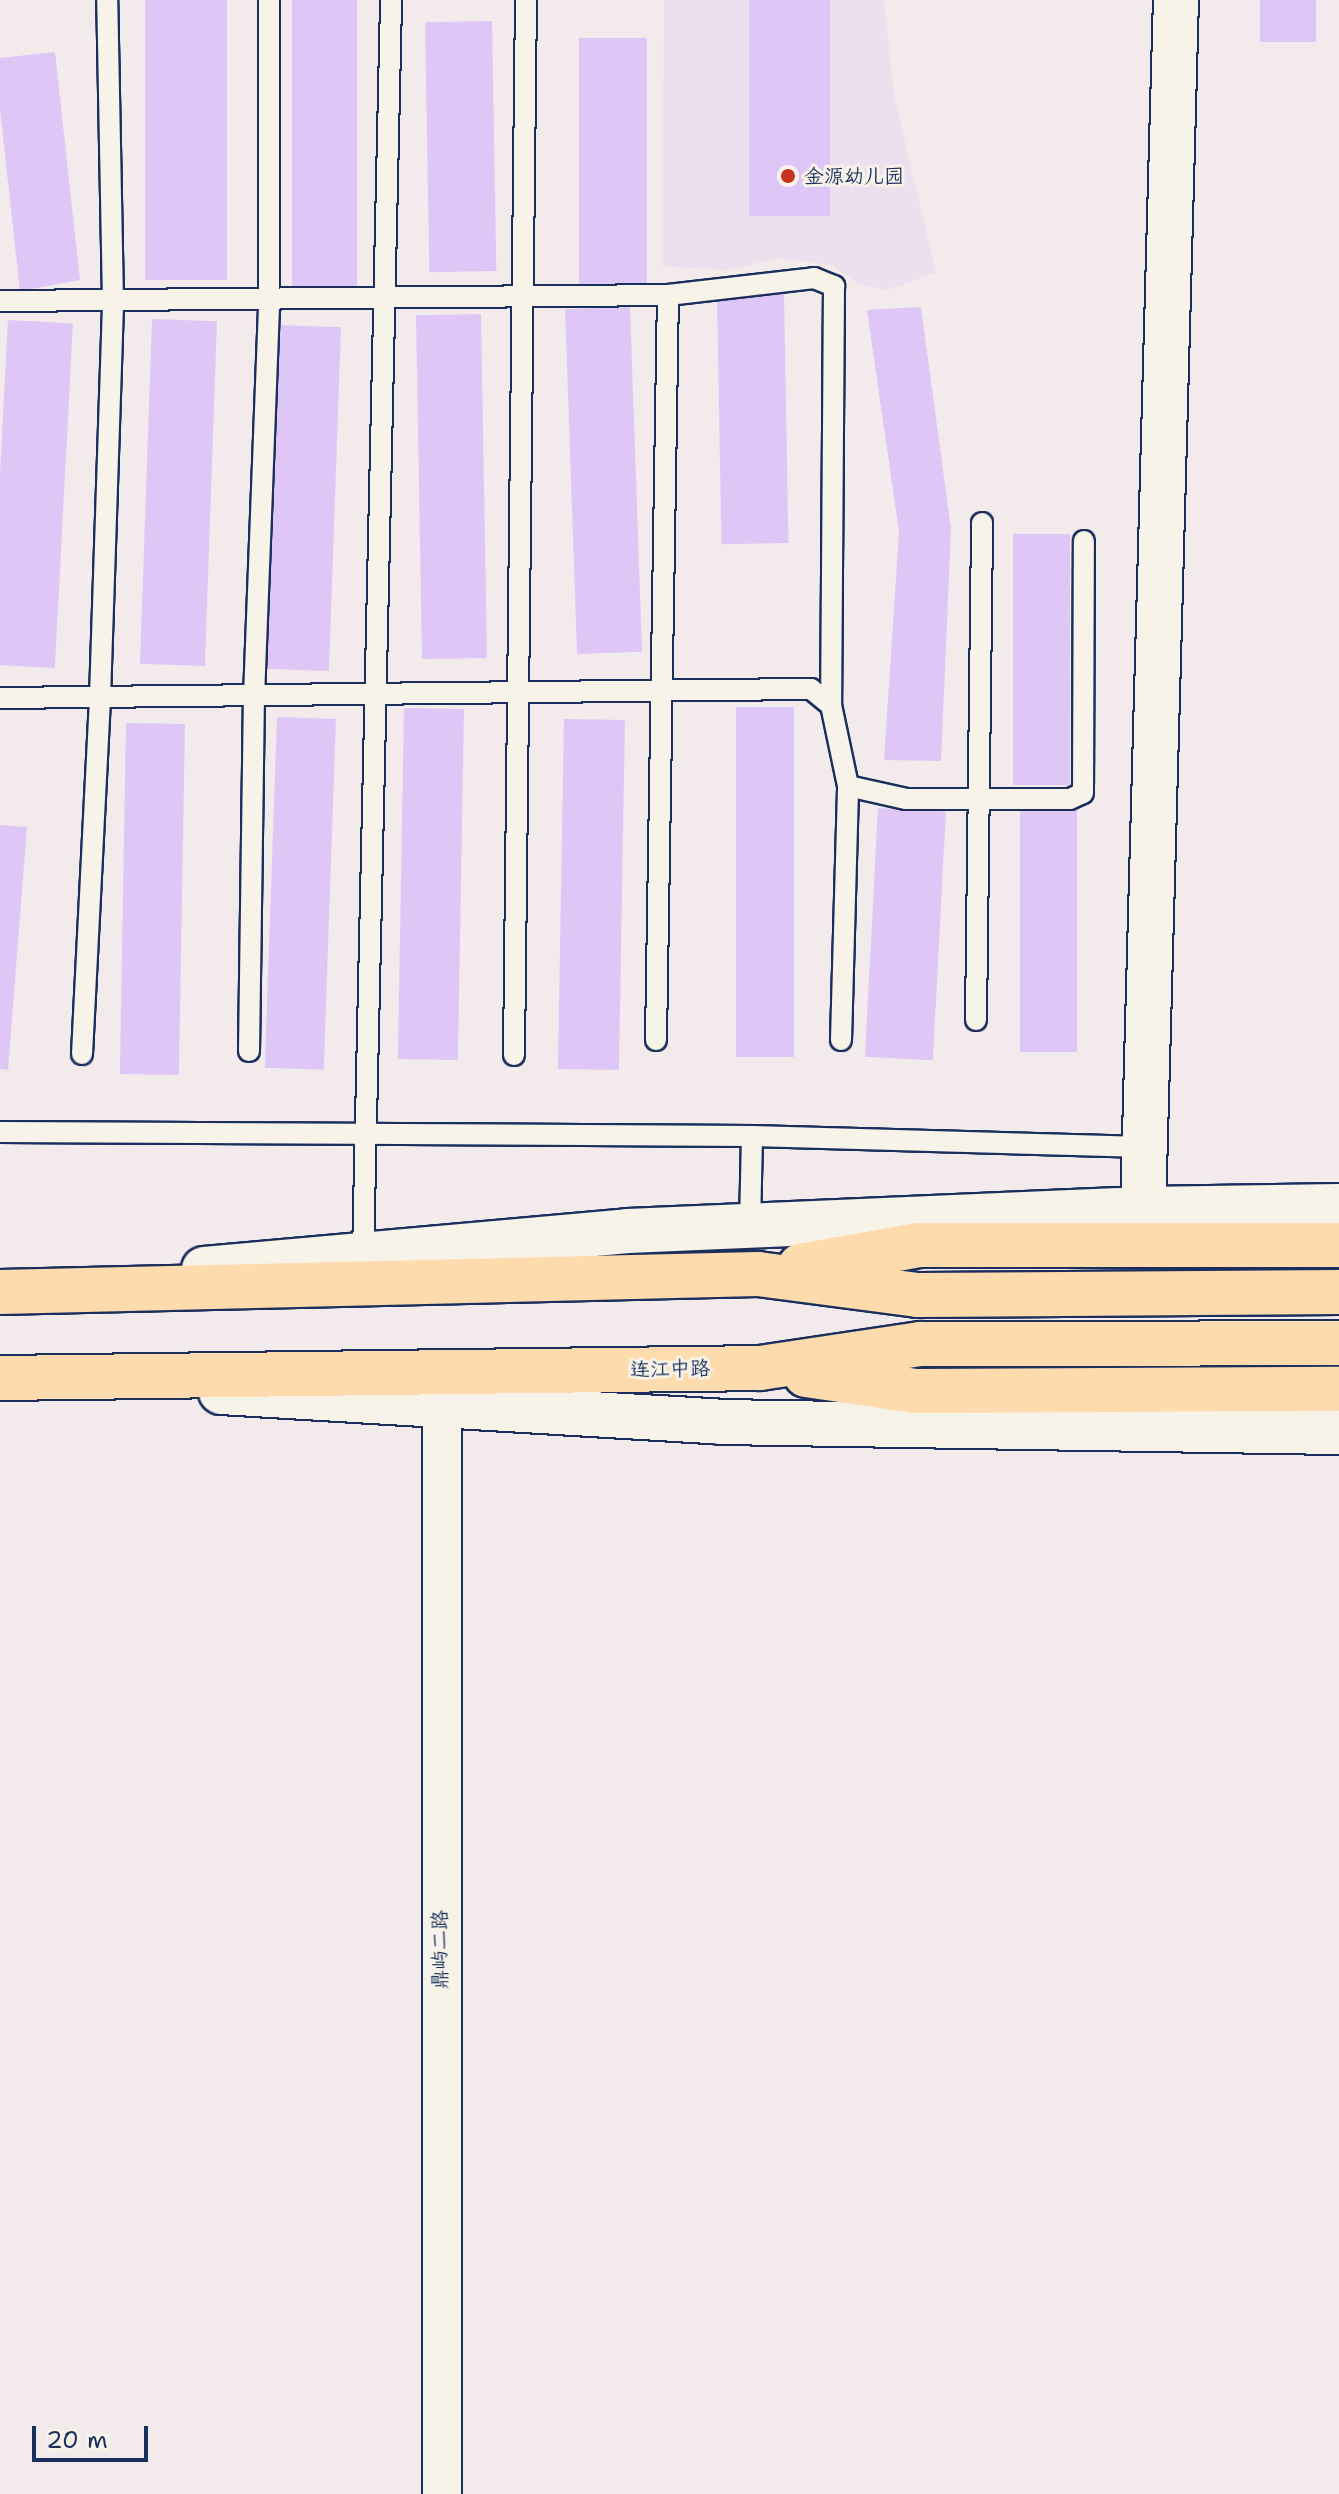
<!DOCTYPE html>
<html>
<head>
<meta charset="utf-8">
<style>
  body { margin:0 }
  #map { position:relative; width:1339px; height:2494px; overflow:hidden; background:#f2eaeb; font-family:"Shantell Sans","LXGW WenKai TC",sans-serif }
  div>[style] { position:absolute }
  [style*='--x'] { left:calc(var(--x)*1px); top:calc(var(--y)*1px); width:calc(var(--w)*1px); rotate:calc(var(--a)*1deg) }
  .built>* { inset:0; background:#ece0ef }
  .building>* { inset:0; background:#dec7f7; transform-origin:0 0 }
  .roads { filter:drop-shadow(2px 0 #1b2f5e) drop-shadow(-2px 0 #1b2f5e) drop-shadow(0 2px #1b2f5e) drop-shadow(0 -2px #1b2f5e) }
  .service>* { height:20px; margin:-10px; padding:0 10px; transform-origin:10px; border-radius:10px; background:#f7f3e8 }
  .minor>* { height:38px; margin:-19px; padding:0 19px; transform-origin:19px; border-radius:19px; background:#f7f3e8 }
  .tertiary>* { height:44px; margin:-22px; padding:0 22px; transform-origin:22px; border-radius:22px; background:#f7f3e8 }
  .secondary>* { height:44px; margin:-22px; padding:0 22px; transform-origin:22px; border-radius:22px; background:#f7f3e8 }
  .trunk>* { height:44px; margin:-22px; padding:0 22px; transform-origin:22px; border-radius:22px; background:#fddbac }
  .dots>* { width:22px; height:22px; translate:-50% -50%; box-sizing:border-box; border:4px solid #f7f3e8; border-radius:50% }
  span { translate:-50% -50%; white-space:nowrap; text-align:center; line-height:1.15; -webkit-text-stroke:6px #f7f3e8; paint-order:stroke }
  .poi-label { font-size:20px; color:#1b2f5e }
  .left { translate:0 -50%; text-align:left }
  .street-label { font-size:20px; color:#1b2f5e }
  .scale { position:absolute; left:32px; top:2426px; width:116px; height:36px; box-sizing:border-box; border:4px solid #1b2f5e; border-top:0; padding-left:10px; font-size:24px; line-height:28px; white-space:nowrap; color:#1b2f5e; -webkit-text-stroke:6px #f7f3e8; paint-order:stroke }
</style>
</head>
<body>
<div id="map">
  <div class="built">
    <i style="clip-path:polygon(664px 0,884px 0,894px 95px,936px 273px,887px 290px,858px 284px,832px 265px,779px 258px,727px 270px,662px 266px)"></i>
  </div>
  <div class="building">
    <i style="left:145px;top:0;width:82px;height:280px"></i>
    <i style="left:292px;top:0;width:65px;height:287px"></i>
    <i style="left:749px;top:0;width:81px;height:216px"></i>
    <i style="left:1260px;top:0;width:56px;height:42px"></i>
    <i style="left:492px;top:21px;width:250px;height:67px;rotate:89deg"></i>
    <i style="left:579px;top:38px;width:68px;height:251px"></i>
    <i style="clip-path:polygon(55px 52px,80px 280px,20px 291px,0 109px,0 58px)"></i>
    <i style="left:784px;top:292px;width:251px;height:67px;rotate:89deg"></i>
    <i style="left:630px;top:307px;width:345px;height:65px;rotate:88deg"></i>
    <i style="clip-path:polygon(921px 307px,951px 529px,941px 761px,884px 760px,899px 532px,867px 310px)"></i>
    <i style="left:481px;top:314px;width:344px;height:65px;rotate:89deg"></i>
    <i style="left:152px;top:319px;width:65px;height:345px;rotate:2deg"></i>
    <i style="left:8px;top:320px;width:65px;height:345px;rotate:3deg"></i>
    <i style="left:275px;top:325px;width:66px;height:344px;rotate:2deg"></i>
    <i style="left:1013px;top:534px;width:57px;height:251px"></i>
    <i style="left:736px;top:707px;width:58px;height:350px"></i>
    <i style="left:404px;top:708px;width:60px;height:351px;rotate:1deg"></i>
    <i style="left:277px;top:717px;width:59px;height:351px;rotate:2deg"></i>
    <i style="left:564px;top:719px;width:61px;height:350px;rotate:1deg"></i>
    <i style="left:126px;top:723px;width:59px;height:351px;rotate:1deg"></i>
    <i style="left:878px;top:808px;width:68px;height:249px;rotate:3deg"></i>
    <i style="left:1020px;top:810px;width:57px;height:242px"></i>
    <i style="clip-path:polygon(0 825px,27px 827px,8px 1070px,0 1069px)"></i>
  </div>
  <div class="roads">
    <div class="service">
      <i style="--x:0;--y:301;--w:668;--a:-0.51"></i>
      <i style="--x:668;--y:295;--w:147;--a:-6.6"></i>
      <i style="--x:814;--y:278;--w:22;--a:22"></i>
      <i style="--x:834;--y:286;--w:419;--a:90.4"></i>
      <i style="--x:0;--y:698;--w:811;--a:-0.64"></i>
      <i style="--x:811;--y:689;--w:26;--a:39"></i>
      <i style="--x:831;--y:705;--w:83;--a:78.1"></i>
      <i style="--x:848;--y:786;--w:59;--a:12.6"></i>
      <i style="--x:906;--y:799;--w:164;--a:0"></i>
      <i style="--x:1070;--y:799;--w:14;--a:-25"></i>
      <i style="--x:1083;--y:793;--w:252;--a:-89.8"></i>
      <i style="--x:976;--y:1020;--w:497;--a:-89.3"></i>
      <i style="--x:656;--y:1040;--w:745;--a:-89.08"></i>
      <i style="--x:841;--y:1040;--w:254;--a:-88.4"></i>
      <i style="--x:249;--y:1051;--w:354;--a:-89.2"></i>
      <i style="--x:254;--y:697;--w:397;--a:-87.8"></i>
      <i style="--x:269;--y:300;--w:300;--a:-90"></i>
      <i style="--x:82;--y:1054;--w:357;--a:-87.1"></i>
      <i style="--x:100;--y:697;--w:396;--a:-88.1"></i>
      <i style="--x:113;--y:301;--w:301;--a:-91.1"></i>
      <i style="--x:514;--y:1055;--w:1055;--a:-89.35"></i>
      <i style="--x:0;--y:1132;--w:752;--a:0.3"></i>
      <i style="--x:752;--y:1136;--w:393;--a:1.6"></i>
      <i style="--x:750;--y:1225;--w:89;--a:-88.7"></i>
      <i style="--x:363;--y:1255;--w:1255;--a:-88.72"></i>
    </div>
    <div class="minor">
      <i style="--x:442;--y:1407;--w:1087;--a:90"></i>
    </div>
    <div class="tertiary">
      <i style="--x:1143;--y:1209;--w:1209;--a:-88.44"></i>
    </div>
    <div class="secondary">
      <i style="--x:204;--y:1269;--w:426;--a:-5.1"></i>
      <i style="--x:628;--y:1231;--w:515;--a:-2.45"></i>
      <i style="--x:1143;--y:1209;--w:196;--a:-0.9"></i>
      <i style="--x:221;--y:1392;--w:500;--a:3.4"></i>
      <i style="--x:720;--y:1422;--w:619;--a:0.93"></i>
    </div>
    <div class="trunk">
      <i style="--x:800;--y:1266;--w:121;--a:-10"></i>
      <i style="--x:919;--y:1245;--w:420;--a:0"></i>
      <i style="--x:0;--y:1292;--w:758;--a:-1.36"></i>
      <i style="--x:758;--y:1274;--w:161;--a:7.5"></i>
      <i style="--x:918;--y:1295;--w:421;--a:-0.4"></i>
      <i style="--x:806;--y:1375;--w:111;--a:8.3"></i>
      <i style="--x:916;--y:1391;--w:423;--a:-0.3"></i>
      <i style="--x:0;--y:1378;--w:760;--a:-0.75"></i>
      <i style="--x:760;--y:1368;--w:162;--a:-8.5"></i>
      <i style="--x:920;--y:1344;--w:419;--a:-0.1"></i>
    </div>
  </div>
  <div class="dots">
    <i style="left:788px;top:176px;background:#c8321e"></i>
  </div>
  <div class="poi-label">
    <span class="left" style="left:804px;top:176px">金源幼儿园</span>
  </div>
  <div class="street-label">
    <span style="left:670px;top:1369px;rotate:-1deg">连江中路</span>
    <span style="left:440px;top:1950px;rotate:-90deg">鼎屿二路</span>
  </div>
  <div class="scale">20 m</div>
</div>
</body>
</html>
